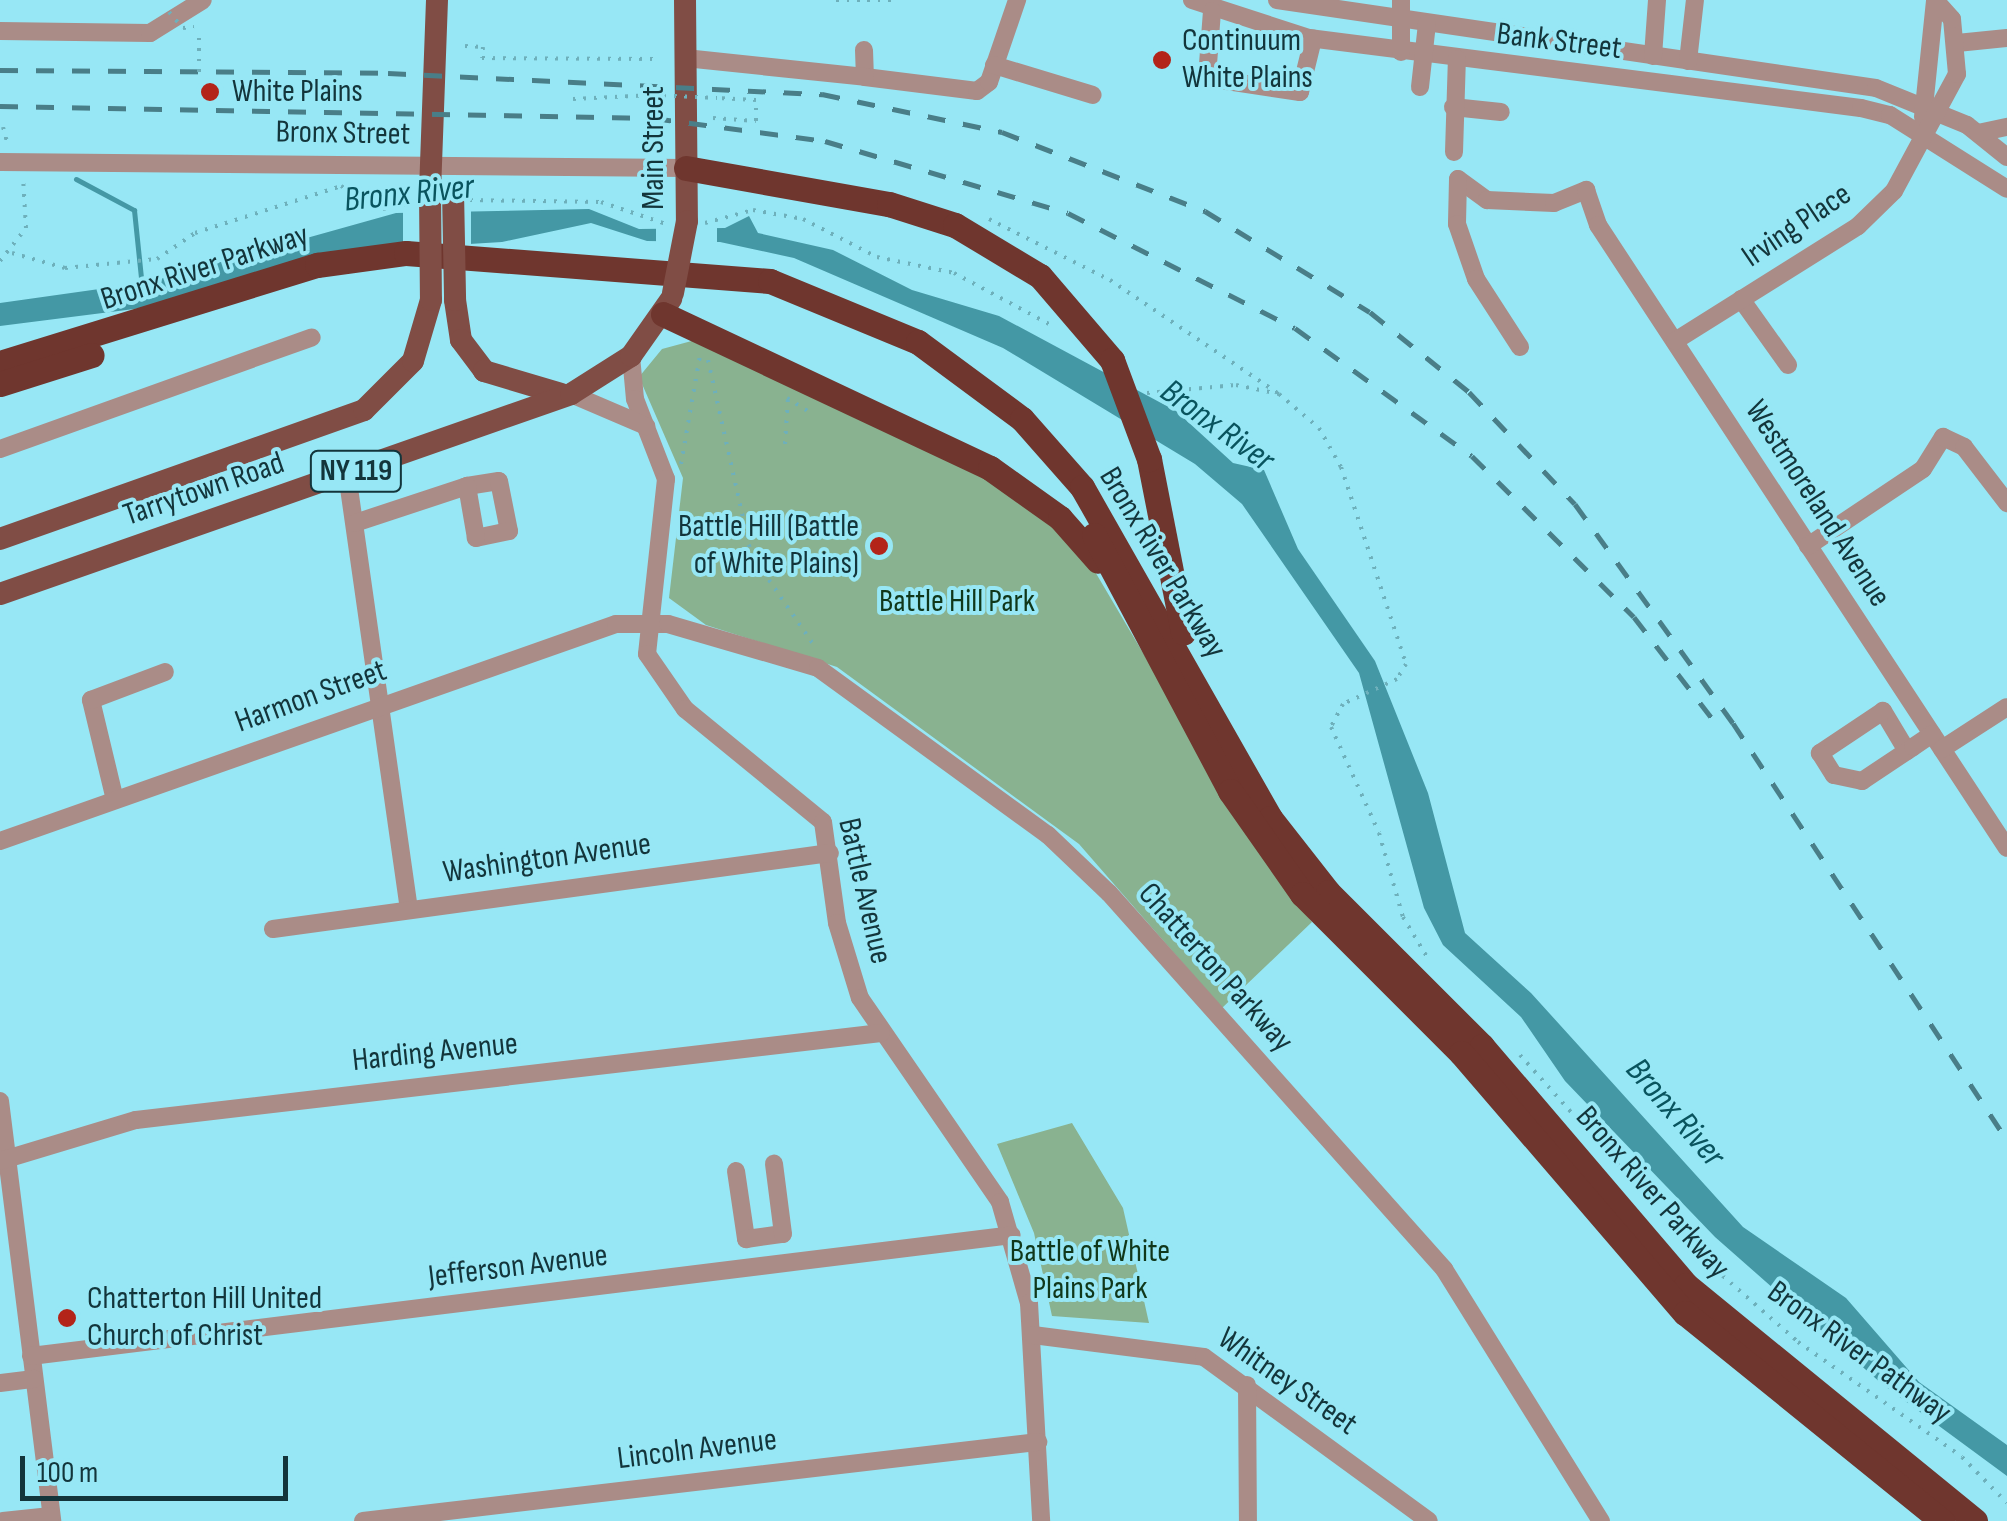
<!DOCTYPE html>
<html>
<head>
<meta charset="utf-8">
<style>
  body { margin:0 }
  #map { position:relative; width:2007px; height:1521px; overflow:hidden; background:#97e7f5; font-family:"Sofia Sans Condensed",sans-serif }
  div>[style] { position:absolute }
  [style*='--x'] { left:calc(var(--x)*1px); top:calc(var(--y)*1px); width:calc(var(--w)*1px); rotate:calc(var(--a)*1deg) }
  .green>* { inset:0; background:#89b290 }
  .water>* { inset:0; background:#4498a5 }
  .pier>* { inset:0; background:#97e7f5; transform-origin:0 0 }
  .stream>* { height:5px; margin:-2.5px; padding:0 2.5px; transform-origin:2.5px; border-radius:2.5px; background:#4498a5 }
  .path>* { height:4px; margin-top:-2px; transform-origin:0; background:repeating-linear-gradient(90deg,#6eb0bb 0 2.5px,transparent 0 10.5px) }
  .minor>* { height:18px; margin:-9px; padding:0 9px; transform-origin:9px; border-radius:9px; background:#aa8c87 }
  .major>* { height:22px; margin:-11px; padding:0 11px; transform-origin:11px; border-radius:11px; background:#804d45 }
  .highway>* { height:25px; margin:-12.5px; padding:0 12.5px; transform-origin:12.5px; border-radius:12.5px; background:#6f362e }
  .rail>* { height:5px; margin-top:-2.5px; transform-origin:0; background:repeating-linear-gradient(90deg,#497e88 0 18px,transparent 0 36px) }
  .path-bridge>* { height:4px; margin-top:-2px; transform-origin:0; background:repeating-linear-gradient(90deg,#6eb0bb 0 2.5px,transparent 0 10.5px) }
  .major-bridge>* { height:22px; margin:-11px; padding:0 11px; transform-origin:11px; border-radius:11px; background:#804d45 }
  .highway-bridge>* { height:25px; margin:-12.5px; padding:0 12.5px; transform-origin:12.5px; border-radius:12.5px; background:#6f362e }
  .dots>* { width:28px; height:28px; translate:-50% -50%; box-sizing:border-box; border:5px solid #97e7f5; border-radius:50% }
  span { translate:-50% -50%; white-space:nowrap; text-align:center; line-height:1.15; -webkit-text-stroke:8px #97e7f5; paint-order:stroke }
  .shield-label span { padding:2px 8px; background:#97e7f5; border:2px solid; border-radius:8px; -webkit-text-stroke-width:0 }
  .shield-label { font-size:30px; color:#13353b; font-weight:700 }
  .poi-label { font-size:32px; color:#13353b }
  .left { translate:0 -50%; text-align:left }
  .right { translate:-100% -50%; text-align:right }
  .street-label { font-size:32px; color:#13353b }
  .park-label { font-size:32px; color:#10371a }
  .water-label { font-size:35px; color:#09545e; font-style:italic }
  .scale { position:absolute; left:20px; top:1456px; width:268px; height:45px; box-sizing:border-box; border:5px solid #13353b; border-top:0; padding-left:12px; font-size:30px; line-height:35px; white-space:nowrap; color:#13353b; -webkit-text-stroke:8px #97e7f5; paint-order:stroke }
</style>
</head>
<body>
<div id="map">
  <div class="green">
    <i style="clip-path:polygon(699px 339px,995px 479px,1084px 553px,1270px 868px,1312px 922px,1222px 1008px,1079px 844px,837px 667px,706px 625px,669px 598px,683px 478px,639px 377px,662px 349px)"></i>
    <i style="clip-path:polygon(1072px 1123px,1123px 1208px,1149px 1323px,1052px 1316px,1034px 1233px,997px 1144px)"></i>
  </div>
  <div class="water">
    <i style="clip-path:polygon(589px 209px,639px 229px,725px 228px,749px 216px,758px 233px,833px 250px,912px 290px,999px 316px,1176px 411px,1233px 463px,1264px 470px,1298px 549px,1375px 661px,1428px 793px,1465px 933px,1531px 993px,1743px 1227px,1846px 1298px,1919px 1382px,2007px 1445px,2007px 1476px,1882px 1384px,1715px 1237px,1565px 1081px,1521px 1017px,1443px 945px,1424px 908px,1359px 673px,1242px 504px,1195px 464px,1003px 348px,794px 258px,720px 242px,647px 241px,591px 223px,502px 242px,322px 253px,142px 308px,0 326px,0 303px,149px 282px,396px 213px)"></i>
  </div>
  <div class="pier">
    <i style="left:471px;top:207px;width:41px;height:68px;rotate:90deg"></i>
    <i style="left:717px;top:223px;width:24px;height:61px;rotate:90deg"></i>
  </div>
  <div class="stream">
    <i style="--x:76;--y:179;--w:66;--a:28.1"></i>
    <i style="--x:134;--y:210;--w:78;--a:84.1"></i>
  </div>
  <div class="path">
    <i style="--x:836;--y:0;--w:61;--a:0"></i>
    <i style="--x:465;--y:46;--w:18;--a:3"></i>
    <i style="--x:483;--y:47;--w:11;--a:95"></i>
    <i style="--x:482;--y:58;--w:176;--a:0.3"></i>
    <i style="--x:573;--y:99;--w:80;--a:-2.9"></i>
    <i style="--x:713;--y:118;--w:43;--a:4"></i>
    <i style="--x:756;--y:121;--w:21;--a:-90"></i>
    <i style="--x:756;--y:100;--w:39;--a:-177"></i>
    <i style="--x:3;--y:127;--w:20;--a:75"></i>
    <i style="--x:470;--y:200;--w:131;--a:0.9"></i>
    <i style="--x:601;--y:202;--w:69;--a:18.7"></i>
    <i style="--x:989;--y:219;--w:136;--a:26.8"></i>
    <i style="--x:1110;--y:280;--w:204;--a:34"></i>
    <i style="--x:705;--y:223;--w:50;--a:-15.2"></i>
    <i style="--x:753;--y:210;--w:51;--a:10.2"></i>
    <i style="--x:803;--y:219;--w:83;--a:27.2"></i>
    <i style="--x:877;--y:257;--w:79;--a:11.7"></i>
    <i style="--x:954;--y:273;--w:112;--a:28.2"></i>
    <i style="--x:12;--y:253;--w:55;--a:15.8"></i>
    <i style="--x:65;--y:268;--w:92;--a:-5.6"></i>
    <i style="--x:157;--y:259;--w:46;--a:-34.4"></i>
    <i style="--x:195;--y:233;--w:153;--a:-17.8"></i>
    <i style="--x:341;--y:186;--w:48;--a:28.7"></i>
    <i style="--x:383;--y:209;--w:29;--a:-12"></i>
    <i style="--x:0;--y:261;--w:42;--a:-51.8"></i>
    <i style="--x:26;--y:228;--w:51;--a:-93.4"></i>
    <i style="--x:708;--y:360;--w:199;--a:77.5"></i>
    <i style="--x:751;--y:554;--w:109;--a:55.4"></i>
    <i style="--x:1147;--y:393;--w:89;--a:-5.1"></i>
    <i style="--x:1236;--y:385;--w:44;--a:11.8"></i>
    <i style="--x:1279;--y:394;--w:52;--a:40.4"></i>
    <i style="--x:1319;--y:428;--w:45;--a:60.6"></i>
    <i style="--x:1341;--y:467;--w:207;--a:71.7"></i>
    <i style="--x:1406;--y:664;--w:17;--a:121"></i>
    <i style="--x:1397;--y:679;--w:60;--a:155.2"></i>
    <i style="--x:1343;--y:704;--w:26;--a:118"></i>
    <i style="--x:1331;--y:727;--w:116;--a:65.6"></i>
    <i style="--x:1379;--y:833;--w:87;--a:74.1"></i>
    <i style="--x:1403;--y:917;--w:52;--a:59"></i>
    <i style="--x:787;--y:398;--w:28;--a:32"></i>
    <i style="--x:785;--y:444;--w:46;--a:-86.3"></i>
    <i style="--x:681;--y:464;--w:111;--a:-80.1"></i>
    <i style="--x:1520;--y:1055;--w:268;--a:48.2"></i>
    <i style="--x:1699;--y:1255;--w:132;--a:41.3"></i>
    <i style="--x:1798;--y:1342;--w:200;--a:35"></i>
    <i style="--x:1962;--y:1457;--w:64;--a:45.6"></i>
  </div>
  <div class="minor">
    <i style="--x:1192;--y:0;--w:123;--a:18"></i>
    <i style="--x:1309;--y:38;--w:556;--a:7.23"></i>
    <i style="--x:1861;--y:108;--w:30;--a:14"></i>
    <i style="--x:1890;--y:115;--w:138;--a:32.3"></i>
    <i style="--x:1277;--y:0;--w:605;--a:8.36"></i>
    <i style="--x:1876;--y:88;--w:98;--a:22.1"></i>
    <i style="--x:1967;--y:125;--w:51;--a:38.7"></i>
    <i style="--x:1212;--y:11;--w:67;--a:94.3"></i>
    <i style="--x:1207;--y:78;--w:94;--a:8.6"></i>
    <i style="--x:1300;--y:92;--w:55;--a:-76.2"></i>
    <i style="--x:0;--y:31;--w:150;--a:0.8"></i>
    <i style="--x:150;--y:33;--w:62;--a:-31.9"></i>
    <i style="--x:1957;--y:43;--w:50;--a:-5.7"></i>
    <i style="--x:864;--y:50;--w:27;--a:88"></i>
    <i style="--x:865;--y:77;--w:113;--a:7.1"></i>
    <i style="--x:977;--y:91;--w:15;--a:-37"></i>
    <i style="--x:989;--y:82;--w:87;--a:-71.1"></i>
    <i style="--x:1401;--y:52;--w:52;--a:-90"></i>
    <i style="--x:1653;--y:56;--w:56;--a:-85.9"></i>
    <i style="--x:685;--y:58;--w:181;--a:6"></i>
    <i style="--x:1688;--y:61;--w:61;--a:-83.5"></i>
    <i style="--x:994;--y:65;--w:103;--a:16.9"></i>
    <i style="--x:1420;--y:87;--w:63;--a:-83.7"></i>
    <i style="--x:1453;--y:107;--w:48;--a:5.9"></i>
    <i style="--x:1923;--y:117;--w:118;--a:-84.1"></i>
    <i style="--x:1978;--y:133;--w:30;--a:-12"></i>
    <i style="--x:1454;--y:152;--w:93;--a:-88.2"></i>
    <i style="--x:0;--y:162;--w:686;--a:0.5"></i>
    <i style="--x:1458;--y:179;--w:36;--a:36"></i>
    <i style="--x:1487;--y:200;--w:67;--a:2.6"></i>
    <i style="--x:1554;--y:203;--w:35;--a:-22"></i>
    <i style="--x:1586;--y:190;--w:37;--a:71"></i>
    <i style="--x:1598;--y:225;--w:745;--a:56.72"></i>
    <i style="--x:1458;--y:179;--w:45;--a:91.3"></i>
    <i style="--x:1457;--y:224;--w:58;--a:70.9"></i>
    <i style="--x:1476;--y:279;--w:81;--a:57.1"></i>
    <i style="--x:1741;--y:299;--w:81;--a:54.5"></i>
    <i style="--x:1675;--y:341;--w:216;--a:-32.1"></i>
    <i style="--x:1858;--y:226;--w:50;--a:-44.2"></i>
    <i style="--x:1894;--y:191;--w:133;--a:-61.7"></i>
    <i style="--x:1957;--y:74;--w:55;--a:-95.2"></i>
    <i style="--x:1952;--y:19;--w:24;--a:-132"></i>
    <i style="--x:631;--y:356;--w:43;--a:84.7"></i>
    <i style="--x:635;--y:399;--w:86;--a:68.8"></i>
    <i style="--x:666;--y:479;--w:176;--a:96.2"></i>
    <i style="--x:647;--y:654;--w:67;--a:55.4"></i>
    <i style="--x:685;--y:709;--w:178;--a:39.3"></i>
    <i style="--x:823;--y:822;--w:102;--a:82.1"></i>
    <i style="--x:837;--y:923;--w:78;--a:73"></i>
    <i style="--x:860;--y:998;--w:247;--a:55.5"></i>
    <i style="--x:1000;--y:1202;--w:105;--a:74"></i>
    <i style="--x:1029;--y:1303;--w:218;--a:86.8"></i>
    <i style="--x:571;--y:394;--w:82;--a:23.1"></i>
    <i style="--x:0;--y:449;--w:331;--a:-19.7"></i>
    <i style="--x:347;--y:474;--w:438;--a:81.9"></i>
    <i style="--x:355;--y:523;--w:118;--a:-18.3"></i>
    <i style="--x:467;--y:486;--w:32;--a:-9"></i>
    <i style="--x:499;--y:481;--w:51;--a:78.7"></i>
    <i style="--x:509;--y:531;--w:34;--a:168"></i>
    <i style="--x:476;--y:538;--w:53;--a:-99.8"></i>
    <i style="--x:1808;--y:546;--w:138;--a:-33.8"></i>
    <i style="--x:1923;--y:469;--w:38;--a:-58"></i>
    <i style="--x:1943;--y:437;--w:23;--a:25"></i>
    <i style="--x:1964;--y:447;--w:71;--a:52.5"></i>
    <i style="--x:1942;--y:749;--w:77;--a:-32.9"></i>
    <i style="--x:1907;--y:751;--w:47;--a:-121"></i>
    <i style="--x:1883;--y:711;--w:76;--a:146.3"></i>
    <i style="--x:1820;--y:753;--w:26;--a:58"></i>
    <i style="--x:1834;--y:775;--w:29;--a:12"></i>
    <i style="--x:1862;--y:781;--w:61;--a:-33.7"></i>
    <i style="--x:1913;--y:747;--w:23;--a:-34"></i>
    <i style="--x:115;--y:800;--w:103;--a:-103.5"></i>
    <i style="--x:91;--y:700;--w:79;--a:-20.7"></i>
    <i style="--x:0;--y:841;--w:653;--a:-19.41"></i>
    <i style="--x:616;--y:624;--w:52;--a:0"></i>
    <i style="--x:668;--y:624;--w:156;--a:16.3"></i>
    <i style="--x:818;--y:668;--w:284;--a:36"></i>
    <i style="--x:1048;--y:835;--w:84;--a:43.6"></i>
    <i style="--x:1109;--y:893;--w:504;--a:48.3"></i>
    <i style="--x:1444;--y:1269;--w:297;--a:58.1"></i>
    <i style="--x:273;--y:929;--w:562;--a:-7.77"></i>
    <i style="--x:0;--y:1101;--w:423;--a:82.9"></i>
    <i style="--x:0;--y:1161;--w:142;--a:-16.8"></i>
    <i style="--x:136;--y:1120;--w:750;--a:-6.66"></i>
    <i style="--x:736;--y:1171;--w:69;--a:81.6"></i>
    <i style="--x:746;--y:1239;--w:37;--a:-8"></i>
    <i style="--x:783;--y:1234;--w:71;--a:-97.3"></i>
    <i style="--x:1033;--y:1335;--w:172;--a:7.3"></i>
    <i style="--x:1204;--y:1357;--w:278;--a:36.1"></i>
    <i style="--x:31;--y:1356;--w:988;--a:-7.03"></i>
    <i style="--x:0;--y:1383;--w:34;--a:-7"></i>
    <i style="--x:1247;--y:1385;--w:136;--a:89.6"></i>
    <i style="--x:3;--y:1521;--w:48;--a:-5.9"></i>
    <i style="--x:363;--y:1521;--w:680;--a:-6.68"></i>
  </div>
  <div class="major">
    <i style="--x:685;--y:0;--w:221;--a:89.5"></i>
    <i style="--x:430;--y:191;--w:191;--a:-87.9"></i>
    <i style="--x:455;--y:300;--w:40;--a:81.5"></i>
    <i style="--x:461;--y:340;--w:39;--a:53"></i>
    <i style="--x:484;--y:371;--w:80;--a:16.6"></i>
    <i style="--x:0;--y:539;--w:386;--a:-19.5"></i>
    <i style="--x:364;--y:410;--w:69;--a:-45"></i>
    <i style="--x:413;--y:361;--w:64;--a:-73.6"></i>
    <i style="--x:0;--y:594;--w:605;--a:-19.3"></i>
    <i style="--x:571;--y:394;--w:71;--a:-32.3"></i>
    <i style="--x:631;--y:356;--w:70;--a:-54.9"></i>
  </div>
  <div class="highway">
    <i style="--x:686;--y:168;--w:206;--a:10.1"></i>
    <i style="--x:889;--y:204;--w:69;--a:17.7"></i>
    <i style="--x:955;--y:225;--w:99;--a:31"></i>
    <i style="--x:1040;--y:276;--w:111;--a:49.4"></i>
    <i style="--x:663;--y:314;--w:361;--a:25.2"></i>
    <i style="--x:990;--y:468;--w:86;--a:35.5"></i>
    <i style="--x:1060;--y:518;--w:57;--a:48.5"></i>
    <i style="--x:0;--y:363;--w:332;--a:-17.2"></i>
    <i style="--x:317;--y:265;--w:90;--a:-7.7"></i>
    <i style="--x:406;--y:253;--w:365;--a:4.4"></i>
    <i style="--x:770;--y:281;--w:160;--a:22.4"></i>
    <i style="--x:918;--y:342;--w:129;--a:36.5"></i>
    <i style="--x:1022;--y:419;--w:91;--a:48.6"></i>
    <i style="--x:1082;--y:487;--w:381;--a:60.4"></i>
    <i style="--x:1270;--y:818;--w:94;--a:51.9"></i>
    <i style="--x:1328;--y:892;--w:218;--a:45"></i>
    <i style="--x:1482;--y:1046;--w:314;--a:49.5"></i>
    <i style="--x:1686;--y:1285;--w:373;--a:39.2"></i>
    <i style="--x:0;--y:384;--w:96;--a:-17.5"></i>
    <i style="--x:1149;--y:459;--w:177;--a:78.9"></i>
    <i style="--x:1094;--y:535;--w:290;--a:62"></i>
    <i style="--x:1230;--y:791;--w:126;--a:55"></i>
    <i style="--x:1302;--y:894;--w:225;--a:45"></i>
    <i style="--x:1461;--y:1053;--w:343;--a:49.3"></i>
    <i style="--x:1685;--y:1313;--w:331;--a:39"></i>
  </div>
  <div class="rail">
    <i style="--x:0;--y:70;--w:388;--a:0.4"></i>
    <i style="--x:388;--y:73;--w:435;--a:2.8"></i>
    <i style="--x:822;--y:94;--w:184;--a:11.9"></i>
    <i style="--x:1002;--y:132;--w:218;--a:21.3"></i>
    <i style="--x:1205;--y:211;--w:193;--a:31.5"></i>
    <i style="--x:1370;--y:312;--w:127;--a:38.9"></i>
    <i style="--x:1469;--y:392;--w:154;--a:46.6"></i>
    <i style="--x:1575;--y:504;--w:270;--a:54.2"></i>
    <i style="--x:1733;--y:723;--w:499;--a:56.7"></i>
    <i style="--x:0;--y:106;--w:653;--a:1.05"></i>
    <i style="--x:653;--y:118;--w:174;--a:7.6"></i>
    <i style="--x:825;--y:141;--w:253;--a:16.5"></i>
    <i style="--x:1068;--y:213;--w:254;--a:26.9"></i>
    <i style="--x:1295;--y:328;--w:218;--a:35.9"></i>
    <i style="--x:1472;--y:456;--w:228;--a:44.8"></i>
    <i style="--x:1634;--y:617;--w:143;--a:52.4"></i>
  </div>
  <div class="path-bridge">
    <i style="--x:169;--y:12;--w:21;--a:49"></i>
    <i style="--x:183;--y:28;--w:11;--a:-5"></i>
    <i style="--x:199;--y:38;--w:41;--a:90"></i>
    <i style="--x:653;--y:95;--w:64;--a:2.7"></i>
  </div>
  <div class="major-bridge">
    <i style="--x:430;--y:191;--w:109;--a:89.5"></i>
    <i style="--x:453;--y:191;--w:109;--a:88.9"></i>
    <i style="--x:673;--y:293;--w:73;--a:-79"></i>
  </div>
  <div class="highway-bridge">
    <i style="--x:1112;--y:360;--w:106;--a:69.5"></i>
  </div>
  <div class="dots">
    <i style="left:1162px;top:60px;background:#b32419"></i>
    <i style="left:210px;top:92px;background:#b32419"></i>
    <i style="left:879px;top:546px;background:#b32419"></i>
    <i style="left:67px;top:1318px;background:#b32419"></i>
  </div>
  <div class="shield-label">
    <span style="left:356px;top:471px">NY 119</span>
  </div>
  <div class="poi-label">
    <span class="left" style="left:1182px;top:60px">Continuum<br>White Plains</span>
    <span class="left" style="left:232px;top:92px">White Plains</span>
    <span class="right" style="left:859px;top:546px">Battle Hill (Battle<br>of White Plains)</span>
    <span class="left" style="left:87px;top:1318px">Chatterton Hill United<br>Church of Christ</span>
  </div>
  <div class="street-label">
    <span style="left:1559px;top:42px;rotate:7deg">Bank Street</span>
    <span style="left:343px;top:134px;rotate:1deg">Bronx Street</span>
    <span style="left:654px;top:148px;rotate:-90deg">Main Street</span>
    <span style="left:1797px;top:226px;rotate:-34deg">Irving Place</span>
    <span style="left:205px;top:268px;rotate:-18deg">Bronx River Parkway</span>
    <span style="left:204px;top:490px;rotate:-19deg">Tarrytown Road</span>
    <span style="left:1817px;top:504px;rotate:57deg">Westmoreland Avenue</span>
    <span style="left:1162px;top:563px;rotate:59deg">Bronx River Parkway</span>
    <span style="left:311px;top:697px;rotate:-20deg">Harmon Street</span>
    <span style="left:547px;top:859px;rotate:-8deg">Washington Avenue</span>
    <span style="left:864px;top:891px;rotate:77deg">Battle Avenue</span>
    <span style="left:1215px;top:968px;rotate:48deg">Chatterton Parkway</span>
    <span style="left:435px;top:1053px;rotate:-6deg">Harding Avenue</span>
    <span style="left:1652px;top:1193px;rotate:49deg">Bronx River Parkway</span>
    <span style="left:518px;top:1267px;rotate:-7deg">Jefferson Avenue</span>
    <span style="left:1859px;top:1353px;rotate:36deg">Bronx River Pathway</span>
    <span style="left:1287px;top:1382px;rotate:35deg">Whitney Street</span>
    <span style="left:697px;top:1450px;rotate:-7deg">Lincoln Avenue</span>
  </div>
  <div class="park-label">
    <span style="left:957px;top:602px">Battle Hill Park</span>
    <span style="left:1090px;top:1271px">Battle of White<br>Plains Park</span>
  </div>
  <div class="water-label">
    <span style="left:409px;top:194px;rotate:-6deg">Bronx River</span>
    <span style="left:1217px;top:426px;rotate:36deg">Bronx River</span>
    <span style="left:1675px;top:1113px;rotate:49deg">Bronx River</span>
  </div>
  <div class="scale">100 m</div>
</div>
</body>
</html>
